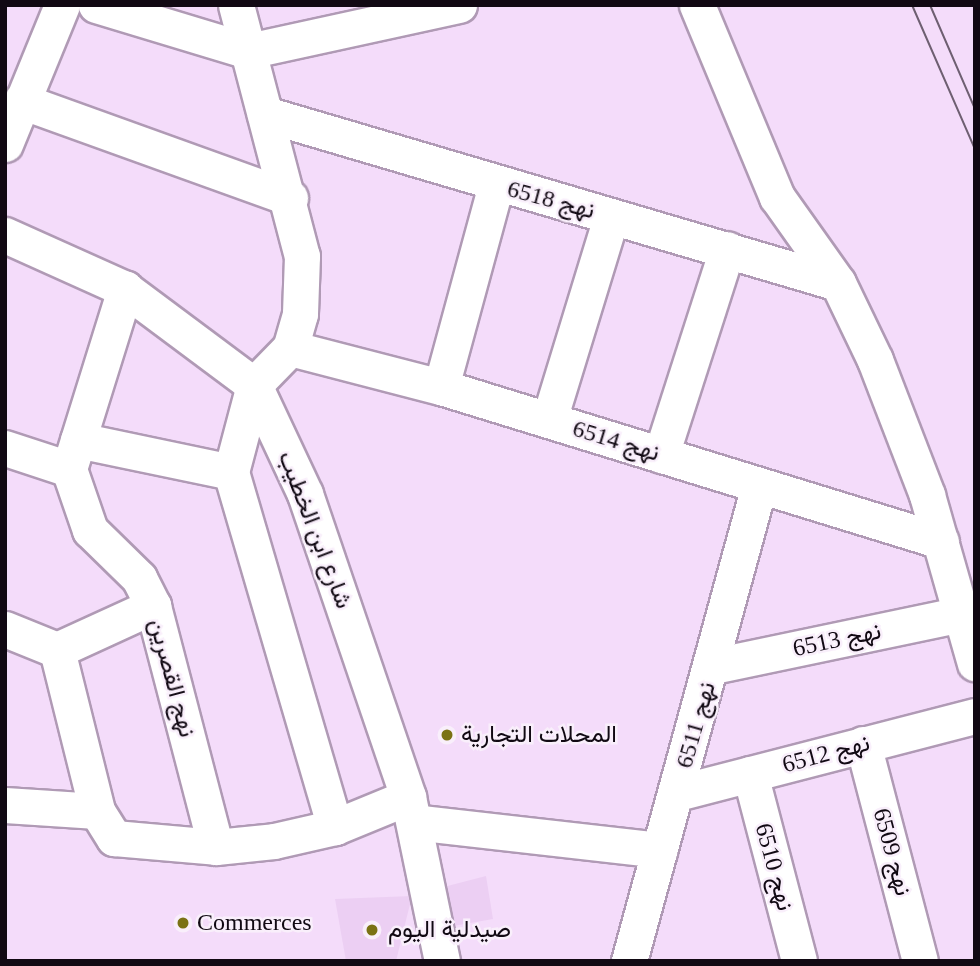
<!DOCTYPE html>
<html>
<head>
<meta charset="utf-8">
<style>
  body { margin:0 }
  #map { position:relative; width:980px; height:966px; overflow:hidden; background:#f4dcfa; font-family:"Times New Roman",Vazirmatn,serif }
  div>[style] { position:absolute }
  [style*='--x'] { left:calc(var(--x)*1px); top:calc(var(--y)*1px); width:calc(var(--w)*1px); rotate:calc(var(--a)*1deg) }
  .built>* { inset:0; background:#eccff3 }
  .roads { filter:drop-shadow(2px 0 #b09ab5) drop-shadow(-2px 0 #b09ab5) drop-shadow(0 2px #b09ab5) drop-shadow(0 -2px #b09ab5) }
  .minor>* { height:35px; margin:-17.5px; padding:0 17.5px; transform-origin:17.5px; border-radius:17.5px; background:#fff }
  .tram>* { height:2px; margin:-1px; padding:0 1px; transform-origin:1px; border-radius:1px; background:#6e5f71 }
  .dots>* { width:19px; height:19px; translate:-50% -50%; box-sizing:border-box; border:4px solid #f9effb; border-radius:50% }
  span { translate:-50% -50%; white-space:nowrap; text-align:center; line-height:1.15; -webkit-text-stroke:5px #f9effb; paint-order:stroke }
  .street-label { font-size:24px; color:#110913 }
  .poi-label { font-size:24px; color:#110913 }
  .left { translate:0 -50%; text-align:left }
  .frame { position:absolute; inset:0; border:7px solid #110913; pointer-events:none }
</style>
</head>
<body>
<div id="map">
  <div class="built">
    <i style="clip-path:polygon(486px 876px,493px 919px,442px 928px,432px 890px)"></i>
    <i style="clip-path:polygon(412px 896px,396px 961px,346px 961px,335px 899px)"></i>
  </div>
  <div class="roads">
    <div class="minor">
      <i style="--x:96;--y:5;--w:159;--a:16.8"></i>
      <i style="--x:248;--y:51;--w:216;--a:-12.3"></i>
      <i style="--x:236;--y:5;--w:260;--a:75.3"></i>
      <i style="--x:302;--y:256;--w:58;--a:92"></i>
      <i style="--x:300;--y:314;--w:35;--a:106"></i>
      <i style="--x:290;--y:348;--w:52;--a:134.2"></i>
      <i style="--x:254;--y:385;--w:90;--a:104.8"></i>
      <i style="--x:231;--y:472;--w:370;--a:73.7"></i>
      <i style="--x:697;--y:5;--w:208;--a:67.4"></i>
      <i style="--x:777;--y:197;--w:105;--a:54.7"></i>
      <i style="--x:838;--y:283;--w:85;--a:64.3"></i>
      <i style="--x:875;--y:360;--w:145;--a:68.9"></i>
      <i style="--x:927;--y:495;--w:175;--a:74.1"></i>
      <i style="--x:21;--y:101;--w:286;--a:19.8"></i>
      <i style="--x:265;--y:114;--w:597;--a:16.43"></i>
      <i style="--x:5;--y:144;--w:150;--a:-67.7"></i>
      <i style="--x:5;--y:235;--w:132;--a:24.2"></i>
      <i style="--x:125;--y:289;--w:161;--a:36.7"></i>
      <i style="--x:254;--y:385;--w:120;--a:64.9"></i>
      <i style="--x:305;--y:494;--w:320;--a:71.2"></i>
      <i style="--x:408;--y:797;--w:167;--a:78.3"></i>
      <i style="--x:290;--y:348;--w:156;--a:14.5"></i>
      <i style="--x:441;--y:387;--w:523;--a:17.12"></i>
      <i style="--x:441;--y:387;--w:209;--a:-74.8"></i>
      <i style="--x:549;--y:420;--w:212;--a:-73"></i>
      <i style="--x:78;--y:440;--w:156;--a:11.8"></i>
      <i style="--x:5;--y:448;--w:67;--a:18.2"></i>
      <i style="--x:69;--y:469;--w:189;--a:-72.7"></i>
      <i style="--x:661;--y:455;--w:216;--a:-72.2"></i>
      <i style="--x:69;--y:469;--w:65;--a:71"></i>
      <i style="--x:90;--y:530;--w:69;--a:44.4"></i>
      <i style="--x:139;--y:578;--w:31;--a:63"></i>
      <i style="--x:153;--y:606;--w:249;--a:75.4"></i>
      <i style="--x:5;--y:629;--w:56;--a:22"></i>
      <i style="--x:57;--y:650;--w:106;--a:-24.6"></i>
      <i style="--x:57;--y:650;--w:166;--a:76"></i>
      <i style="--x:97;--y:811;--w:32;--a:58"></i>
      <i style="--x:114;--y:838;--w:102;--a:5"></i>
      <i style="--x:216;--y:847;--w:58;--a:-5.9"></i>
      <i style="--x:274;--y:841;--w:63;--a:-12.9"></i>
      <i style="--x:335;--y:827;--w:79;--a:-22.3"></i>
      <i style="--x:713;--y:666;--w:253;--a:-11.8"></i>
      <i style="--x:863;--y:744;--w:224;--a:75.3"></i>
      <i style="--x:750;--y:774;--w:193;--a:75.3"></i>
      <i style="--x:677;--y:793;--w:308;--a:-14.5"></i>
      <i style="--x:5;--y:805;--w:92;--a:3.7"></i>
      <i style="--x:414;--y:822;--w:247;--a:6.5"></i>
      <i style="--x:629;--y:961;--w:490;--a:-74.7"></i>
    </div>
  </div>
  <div class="tram">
    <i style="--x:912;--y:5;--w:157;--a:66.4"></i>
    <i style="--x:930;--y:5;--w:113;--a:66.6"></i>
  </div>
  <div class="dots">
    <i style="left:447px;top:735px;background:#7a7214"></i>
    <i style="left:183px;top:923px;background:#7a7214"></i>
    <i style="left:372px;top:930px;background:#7a7214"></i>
  </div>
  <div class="street-label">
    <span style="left:551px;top:200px;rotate:15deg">نهج 6518</span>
    <span style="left:616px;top:441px;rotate:17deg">نهج 6514</span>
    <span style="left:315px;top:530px;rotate:69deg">شارع ابن الخطيب</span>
    <span style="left:837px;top:640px;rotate:-12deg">نهج 6513</span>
    <span style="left:172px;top:678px;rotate:75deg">نهج القصرين</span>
    <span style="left:696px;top:725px;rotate:-74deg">نهج 6511</span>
    <span style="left:826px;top:754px;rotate:-15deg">نهج 6512</span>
    <span style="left:892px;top:852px;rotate:75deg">نهج 6509</span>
    <span style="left:774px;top:867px;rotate:75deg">نهج 6510</span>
  </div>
  <div class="poi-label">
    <span class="left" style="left:461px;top:735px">المحلات التجارية</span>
    <span class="left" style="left:197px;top:923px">Commerces</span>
    <span class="left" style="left:388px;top:930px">صيدلية اليوم</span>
  </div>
  <div class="frame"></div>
</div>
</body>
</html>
